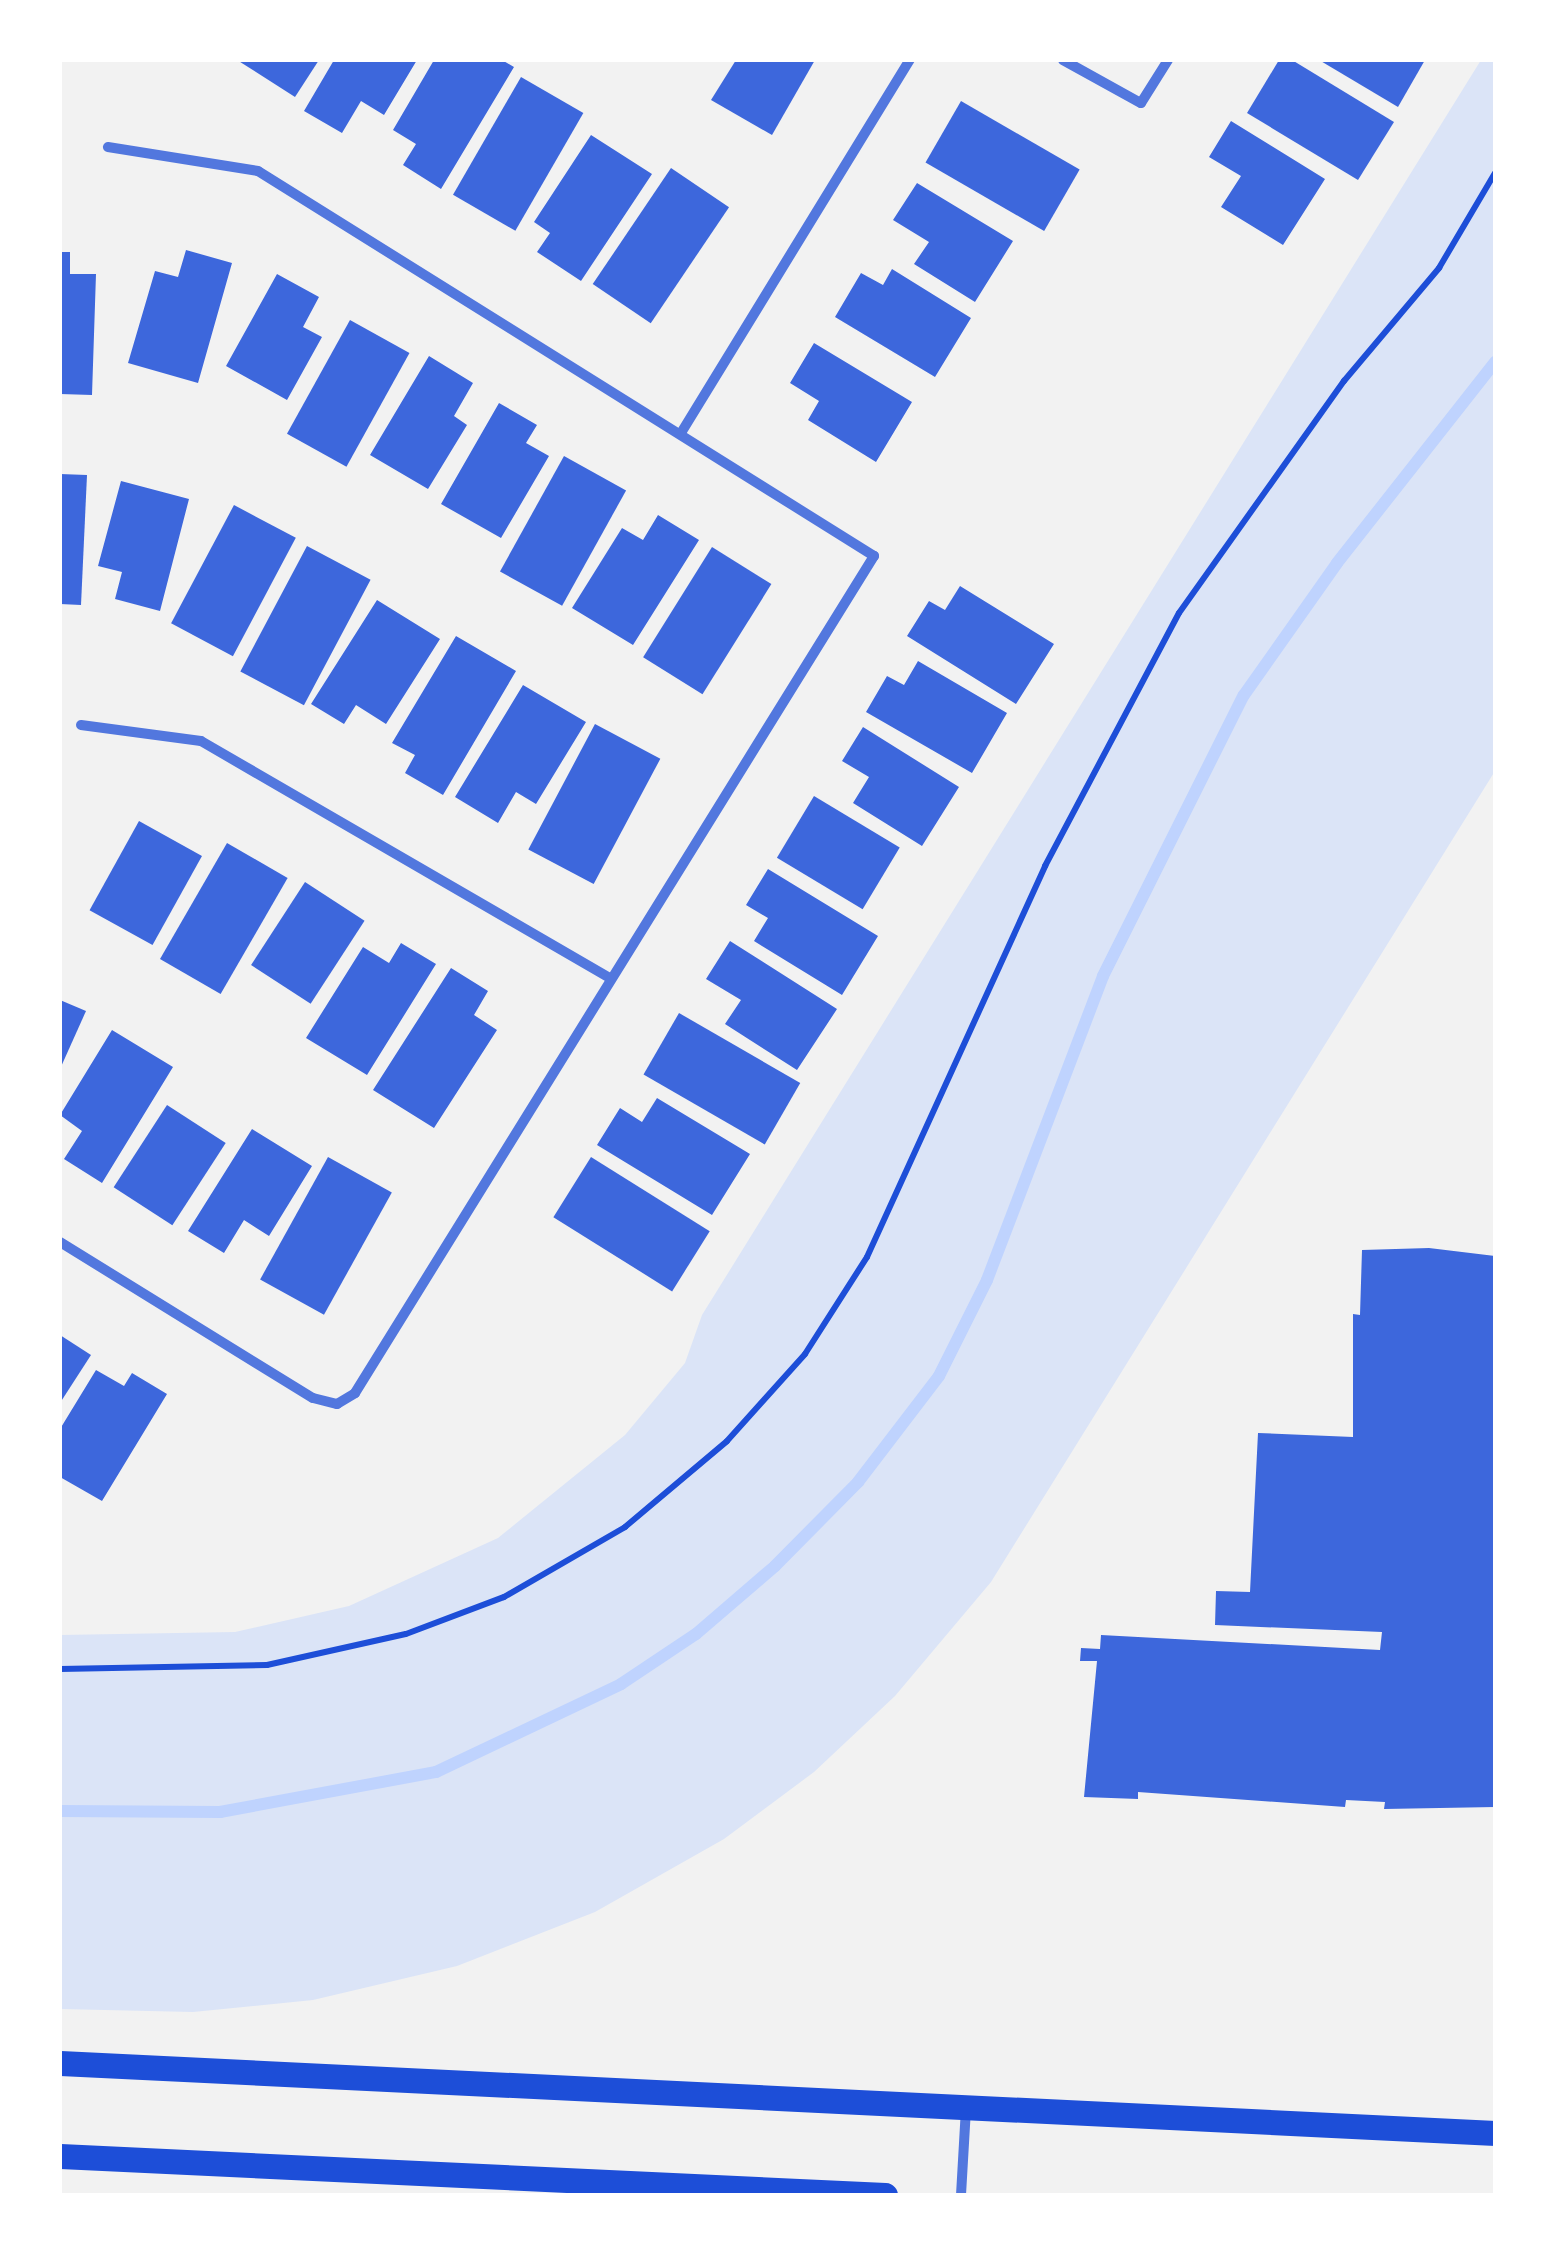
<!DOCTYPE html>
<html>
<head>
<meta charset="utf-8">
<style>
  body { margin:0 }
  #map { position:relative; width:1555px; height:2255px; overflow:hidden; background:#f2f2f2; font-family:"DM Sans",sans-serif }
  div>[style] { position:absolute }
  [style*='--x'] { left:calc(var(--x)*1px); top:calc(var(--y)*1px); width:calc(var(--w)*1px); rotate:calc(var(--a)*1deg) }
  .green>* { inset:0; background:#dbe4f7 }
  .stream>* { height:12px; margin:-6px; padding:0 6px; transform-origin:6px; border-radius:6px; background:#bfd3fe }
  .building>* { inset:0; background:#3d67dc; transform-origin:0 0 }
  .path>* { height:6px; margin:-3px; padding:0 3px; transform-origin:3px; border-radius:3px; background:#1d4ed8 }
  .minor>* { height:10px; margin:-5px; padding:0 5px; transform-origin:5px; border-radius:5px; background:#5277de }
  .primary>* { height:25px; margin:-12.5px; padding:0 12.5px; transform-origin:12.5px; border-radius:12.5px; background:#1d4ed8 }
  span { translate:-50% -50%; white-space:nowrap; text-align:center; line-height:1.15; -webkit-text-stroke:10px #fff; paint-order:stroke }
  .frame { position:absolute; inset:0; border:62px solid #fff; pointer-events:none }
</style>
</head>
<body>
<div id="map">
  <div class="green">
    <i style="clip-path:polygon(1481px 60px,1495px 60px,1495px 771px,991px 1582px,895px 1696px,814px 1772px,724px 1839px,595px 1912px,457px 1966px,313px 2000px,193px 2012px,60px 2009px,60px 1635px,235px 1632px,349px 1606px,498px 1538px,625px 1435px,685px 1363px,702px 1315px)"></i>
  </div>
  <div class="stream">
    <i style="--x:60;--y:1811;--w:160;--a:0.4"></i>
    <i style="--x:220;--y:1812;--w:220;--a:-10.5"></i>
    <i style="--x:436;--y:1772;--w:205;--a:-25.4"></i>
    <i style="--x:621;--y:1684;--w:90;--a:-33.7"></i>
    <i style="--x:696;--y:1634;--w:104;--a:-40.7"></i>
    <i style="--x:775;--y:1566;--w:118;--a:-45.3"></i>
    <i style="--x:858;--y:1482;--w:133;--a:-52.6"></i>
    <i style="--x:939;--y:1376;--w:107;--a:-63.4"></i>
    <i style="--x:987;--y:1280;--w:325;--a:-69.1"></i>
    <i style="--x:1103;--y:976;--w:314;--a:-63.4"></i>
    <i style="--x:1244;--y:695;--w:161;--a:-54.8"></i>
    <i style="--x:1337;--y:563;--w:256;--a:-51.8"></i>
  </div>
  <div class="building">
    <i style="clip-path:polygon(237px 60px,319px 60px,295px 97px)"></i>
    <i style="clip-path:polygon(334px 60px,417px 60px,384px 115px,361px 101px,342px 133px,304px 111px)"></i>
    <i style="clip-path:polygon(434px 60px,502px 60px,514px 67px,441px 189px,403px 165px,416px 144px,393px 130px)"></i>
    <i style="clip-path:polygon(736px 60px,815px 60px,772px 135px,711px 100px)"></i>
    <i style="clip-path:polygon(1279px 60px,1292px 60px,1394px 122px,1358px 180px,1247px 113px)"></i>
    <i style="clip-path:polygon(1319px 60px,1425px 60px,1398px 107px)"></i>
    <i style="left:521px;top:77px;width:72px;height:136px;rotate:30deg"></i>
    <i style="left:961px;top:101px;width:137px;height:71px;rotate:30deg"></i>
    <i style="clip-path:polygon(1231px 121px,1325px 179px,1283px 245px,1221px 207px,1241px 176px,1209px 157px)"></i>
    <i style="clip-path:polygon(591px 135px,652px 174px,581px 281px,537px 252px,550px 233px,534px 222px)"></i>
    <i style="left:671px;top:168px;width:70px;height:140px;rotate:34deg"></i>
    <i style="clip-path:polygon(917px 183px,1013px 241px,975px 302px,914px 264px,929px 242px,893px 220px)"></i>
    <i style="clip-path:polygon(186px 250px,232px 263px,198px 383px,128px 363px,155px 271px,178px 277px)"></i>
    <i style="clip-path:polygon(60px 252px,70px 252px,70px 274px,96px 274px,92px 395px,60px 394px)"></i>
    <i style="clip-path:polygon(892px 269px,971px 318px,935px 377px,835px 317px,861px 273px,883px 285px)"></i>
    <i style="clip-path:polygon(277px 274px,319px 297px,303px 327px,322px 337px,287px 400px,226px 366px)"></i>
    <i style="left:350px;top:320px;width:68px;height:130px;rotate:29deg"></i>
    <i style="clip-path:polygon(814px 343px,912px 402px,876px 462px,808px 420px,819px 401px,790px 383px)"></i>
    <i style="clip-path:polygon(429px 356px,473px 383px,454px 416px,467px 425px,428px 489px,370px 455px)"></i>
    <i style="clip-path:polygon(499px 403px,537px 425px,526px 443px,549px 456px,501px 538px,441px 504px)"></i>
    <i style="left:564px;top:456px;width:71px;height:132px;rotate:29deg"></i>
    <i style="clip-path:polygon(60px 474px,87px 475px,81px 605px,60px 604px)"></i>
    <i style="clip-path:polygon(121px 481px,189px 499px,160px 611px,115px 599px,122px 572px,98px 566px)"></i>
    <i style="left:234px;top:505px;width:70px;height:134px;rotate:28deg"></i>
    <i style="clip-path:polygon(658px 515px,699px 540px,633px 645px,572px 608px,622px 528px,643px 540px)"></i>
    <i style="left:307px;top:546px;width:72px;height:142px;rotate:28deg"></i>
    <i style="left:712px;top:547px;width:70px;height:130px;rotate:32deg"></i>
    <i style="clip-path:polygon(960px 586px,1054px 644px,1016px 704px,907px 636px,929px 601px,945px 610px)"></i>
    <i style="clip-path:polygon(377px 600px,440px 639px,386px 724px,356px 705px,344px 724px,311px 704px)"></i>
    <i style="clip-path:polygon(456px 636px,516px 671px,443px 795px,405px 773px,415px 755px,392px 743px)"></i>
    <i style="clip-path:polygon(918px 661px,1007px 713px,972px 773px,866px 712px,887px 676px,904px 685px)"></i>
    <i style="clip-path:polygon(523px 685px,586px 722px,536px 804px,516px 792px,498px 823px,455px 797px)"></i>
    <i style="left:595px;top:724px;width:74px;height:142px;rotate:28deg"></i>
    <i style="clip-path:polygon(863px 727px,959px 787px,922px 846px,853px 803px,869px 777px,842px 761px)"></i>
    <i style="left:814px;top:796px;width:100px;height:72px;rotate:31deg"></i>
    <i style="left:139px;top:821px;width:72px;height:102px;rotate:29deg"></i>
    <i style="left:227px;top:843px;width:70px;height:134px;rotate:30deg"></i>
    <i style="clip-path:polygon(768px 869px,878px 936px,842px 995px,754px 941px,768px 918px,746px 905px)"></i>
    <i style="left:305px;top:882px;width:71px;height:99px;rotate:33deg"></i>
    <i style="clip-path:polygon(730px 941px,837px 1009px,797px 1070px,725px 1024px,741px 1000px,706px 979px)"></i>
    <i style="clip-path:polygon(401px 943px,436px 964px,367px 1075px,306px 1038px,363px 947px,389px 963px)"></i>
    <i style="clip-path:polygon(451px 968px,488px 991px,474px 1015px,497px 1030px,434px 1128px,373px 1090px)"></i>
    <i style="clip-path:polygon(60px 1000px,86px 1011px,60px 1069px)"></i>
    <i style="left:679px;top:1013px;width:140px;height:71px;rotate:30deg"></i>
    <i style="clip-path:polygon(112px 1030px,173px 1067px,102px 1183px,64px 1159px,82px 1131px,60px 1115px)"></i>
    <i style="clip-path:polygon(657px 1098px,750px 1154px,712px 1215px,597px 1145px,620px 1108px,642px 1122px)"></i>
    <i style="left:167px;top:1105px;width:70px;height:98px;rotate:33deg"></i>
    <i style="clip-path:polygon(252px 1129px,312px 1166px,269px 1236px,244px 1220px,224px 1253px,188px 1231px)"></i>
    <i style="left:328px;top:1157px;width:73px;height:140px;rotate:29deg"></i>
    <i style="left:591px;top:1157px;width:140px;height:71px;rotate:32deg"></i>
    <i style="clip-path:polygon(1429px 1248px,1495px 1256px,1495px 1807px,1384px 1809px,1385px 1802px,1346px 1800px,1345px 1807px,1138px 1792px,1138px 1799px,1084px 1797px,1097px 1661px,1080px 1661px,1081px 1648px,1100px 1649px,1101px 1635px,1380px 1650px,1382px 1632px,1215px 1625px,1216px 1591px,1250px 1592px,1258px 1433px,1353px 1437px,1353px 1314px,1360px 1315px,1362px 1250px)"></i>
    <i style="clip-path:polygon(60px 1335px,91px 1355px,60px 1403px)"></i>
    <i style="clip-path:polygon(96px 1370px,124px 1386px,132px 1373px,167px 1394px,102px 1501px,60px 1477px,60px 1429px)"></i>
  </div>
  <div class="path">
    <i style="--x:60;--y:1669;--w:207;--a:-1.1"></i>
    <i style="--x:267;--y:1665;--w:142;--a:-12.6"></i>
    <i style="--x:406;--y:1634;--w:105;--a:-20.7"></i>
    <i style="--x:504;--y:1597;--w:140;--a:-30"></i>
    <i style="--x:625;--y:1527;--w:133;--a:-40.1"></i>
    <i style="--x:727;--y:1441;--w:117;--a:-48.1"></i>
    <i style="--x:805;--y:1354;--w:115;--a:-57.4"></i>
    <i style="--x:867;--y:1257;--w:430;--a:-65.5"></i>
    <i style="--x:1045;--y:866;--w:286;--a:-62.1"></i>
    <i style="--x:1179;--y:613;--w:285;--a:-54.6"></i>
    <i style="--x:1344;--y:381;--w:148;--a:-49.9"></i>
    <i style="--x:1439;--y:268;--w:110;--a:-59.5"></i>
  </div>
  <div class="minor">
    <i style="--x:1063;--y:60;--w:89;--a:28.9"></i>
    <i style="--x:1141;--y:103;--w:51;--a:-57.9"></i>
    <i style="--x:681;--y:433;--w:438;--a:-58.5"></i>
    <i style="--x:81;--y:725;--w:121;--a:7.6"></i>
    <i style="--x:201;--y:741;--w:473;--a:30.1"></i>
    <i style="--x:60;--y:1242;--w:297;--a:31.7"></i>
    <i style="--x:313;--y:1398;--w:25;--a:14"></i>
    <i style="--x:337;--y:1404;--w:21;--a:-31"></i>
    <i style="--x:355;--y:1393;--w:985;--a:-58.2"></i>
    <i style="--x:874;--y:556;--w:726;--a:-147.99"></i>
    <i style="--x:258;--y:171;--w:152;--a:-170.9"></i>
    <i style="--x:961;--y:2195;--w:88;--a:-86.7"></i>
  </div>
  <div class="primary">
    <i style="--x:60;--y:2063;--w:1437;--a:2.79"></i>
    <i style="--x:60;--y:2156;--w:826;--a:2.71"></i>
  </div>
  <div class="frame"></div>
</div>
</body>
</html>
